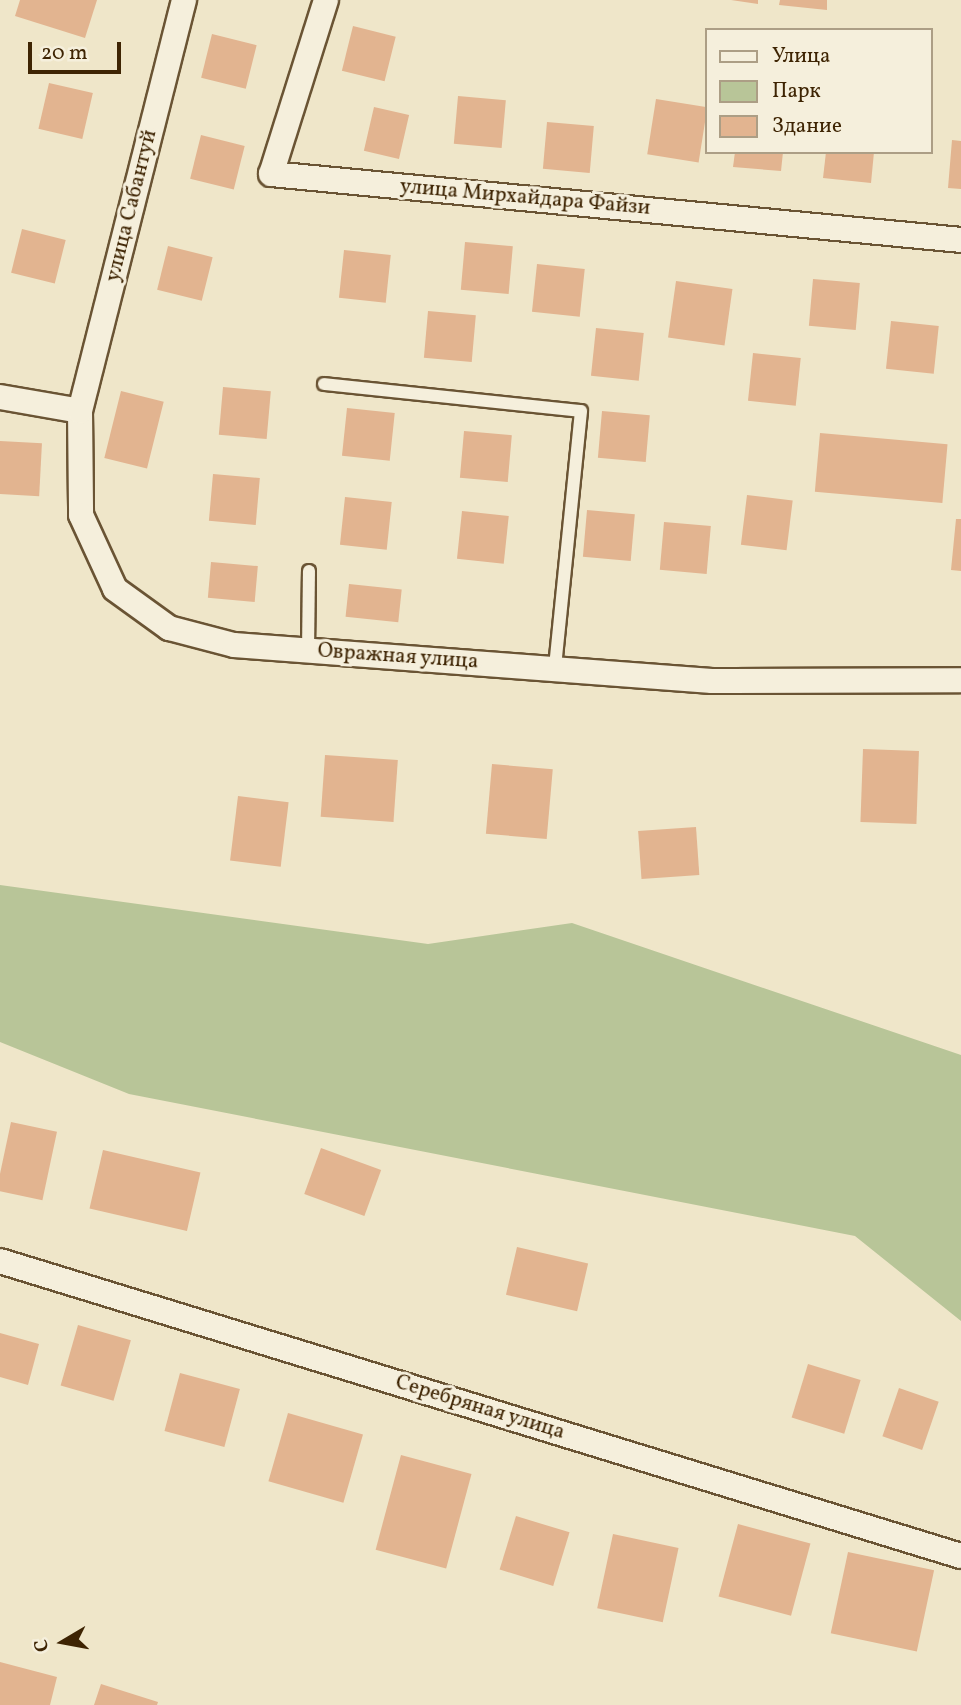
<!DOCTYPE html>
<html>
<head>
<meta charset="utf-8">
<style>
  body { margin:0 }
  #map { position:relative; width:961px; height:1705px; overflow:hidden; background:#efe6c9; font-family:Vollkorn,serif }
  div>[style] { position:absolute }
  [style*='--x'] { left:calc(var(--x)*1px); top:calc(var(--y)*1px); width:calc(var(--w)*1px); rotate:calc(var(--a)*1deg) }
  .green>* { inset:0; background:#b8c598 }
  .building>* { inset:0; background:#e2b490; transform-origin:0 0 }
  .roads { filter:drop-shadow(2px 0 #6a5434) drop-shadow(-2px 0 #6a5434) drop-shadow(0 2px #6a5434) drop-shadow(0 -2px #6a5434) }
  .service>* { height:12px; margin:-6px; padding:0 6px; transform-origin:6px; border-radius:6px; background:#f5efdc }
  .minor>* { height:24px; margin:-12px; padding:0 12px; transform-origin:12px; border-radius:12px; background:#f5efdc }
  span { translate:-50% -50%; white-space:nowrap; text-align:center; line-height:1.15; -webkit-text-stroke:6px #f5efdc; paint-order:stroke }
  .street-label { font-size:21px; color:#3e2403 }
  .legend { position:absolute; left:705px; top:28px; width:228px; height:126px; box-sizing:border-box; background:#f5efdc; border:2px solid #ac9e85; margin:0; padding:9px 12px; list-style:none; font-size:21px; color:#3e2403 }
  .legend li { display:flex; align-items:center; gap:14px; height:35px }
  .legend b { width:35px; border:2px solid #ac9e85 }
  .north { position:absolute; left:28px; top:1607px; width:70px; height:70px; -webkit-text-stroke:5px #f5efdc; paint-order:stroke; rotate:260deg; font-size:19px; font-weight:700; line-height:28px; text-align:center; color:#3e2403 }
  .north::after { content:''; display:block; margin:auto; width:24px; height:32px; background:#3e2403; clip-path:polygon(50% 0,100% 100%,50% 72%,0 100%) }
  .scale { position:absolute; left:28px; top:42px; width:93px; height:32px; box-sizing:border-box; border:4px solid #3e2403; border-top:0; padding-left:9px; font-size:21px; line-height:24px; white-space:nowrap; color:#3e2403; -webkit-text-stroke:5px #f5efdc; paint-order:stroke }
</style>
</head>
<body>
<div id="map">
  <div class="green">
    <i style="clip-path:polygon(0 885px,428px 944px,572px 923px,961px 1055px,961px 1321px,855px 1236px,129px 1094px,0 1042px)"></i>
  </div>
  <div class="building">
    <i style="clip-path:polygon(20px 0,97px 0,85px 38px,15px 16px)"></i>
    <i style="clip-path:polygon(731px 0,758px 0,758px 4px)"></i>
    <i style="clip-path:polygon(780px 0,827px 0,827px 10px,779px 5px)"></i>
    <i style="left:353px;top:26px;width:44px;height:46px;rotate:14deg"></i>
    <i style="left:212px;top:34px;width:46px;height:45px;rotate:14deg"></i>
    <i style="left:49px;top:83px;width:45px;height:47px;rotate:13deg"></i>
    <i style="left:458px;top:96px;width:48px;height:48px;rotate:5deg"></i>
    <i style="left:656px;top:99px;width:52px;height:56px;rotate:9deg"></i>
    <i style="left:374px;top:107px;width:36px;height:45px;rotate:13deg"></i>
    <i style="left:547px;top:122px;width:47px;height:47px;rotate:5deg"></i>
    <i style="left:201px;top:135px;width:45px;height:45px;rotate:14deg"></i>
    <i style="clip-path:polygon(952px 140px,961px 141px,961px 189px,948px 188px)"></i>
    <i style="clip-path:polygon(735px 152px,783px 152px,781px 171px,733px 167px)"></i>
    <i style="clip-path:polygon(826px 152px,874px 152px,871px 183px,823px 178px)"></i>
    <i style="left:22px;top:229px;width:45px;height:45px;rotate:14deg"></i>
    <i style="left:465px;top:242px;width:48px;height:48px;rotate:5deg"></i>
    <i style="left:168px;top:246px;width:46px;height:45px;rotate:14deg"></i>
    <i style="left:344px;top:250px;width:47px;height:48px;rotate:6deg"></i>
    <i style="left:537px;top:264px;width:48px;height:48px;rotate:6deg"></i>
    <i style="left:813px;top:279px;width:47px;height:47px;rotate:5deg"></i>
    <i style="left:676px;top:281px;width:57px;height:57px;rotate:8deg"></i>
    <i style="left:428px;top:311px;width:48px;height:47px;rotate:5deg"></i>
    <i style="left:891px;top:321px;width:48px;height:48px;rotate:6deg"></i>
    <i style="left:596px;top:328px;width:48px;height:48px;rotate:6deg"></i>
    <i style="left:753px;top:353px;width:48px;height:48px;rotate:6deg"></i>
    <i style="left:223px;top:387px;width:48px;height:48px;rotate:5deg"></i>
    <i style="left:121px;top:391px;width:44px;height:69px;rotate:14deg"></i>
    <i style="left:347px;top:408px;width:48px;height:48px;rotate:6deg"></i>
    <i style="left:602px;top:411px;width:48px;height:47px;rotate:5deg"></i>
    <i style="left:464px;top:431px;width:48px;height:47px;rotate:5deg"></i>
    <i style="left:820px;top:433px;width:128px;height:59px;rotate:5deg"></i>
    <i style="left:0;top:441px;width:42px;height:53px;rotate:3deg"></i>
    <i style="left:213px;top:474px;width:47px;height:47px;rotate:5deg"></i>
    <i style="left:747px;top:495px;width:46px;height:50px;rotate:7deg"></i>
    <i style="left:345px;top:497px;width:47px;height:48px;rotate:6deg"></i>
    <i style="left:587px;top:510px;width:48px;height:47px;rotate:5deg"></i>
    <i style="left:462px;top:511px;width:47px;height:48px;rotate:6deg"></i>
    <i style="clip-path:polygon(956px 519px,961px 519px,961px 571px,951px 570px)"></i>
    <i style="left:664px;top:522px;width:47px;height:48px;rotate:5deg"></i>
    <i style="left:211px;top:562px;width:47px;height:36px;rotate:5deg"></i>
    <i style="left:349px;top:584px;width:53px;height:33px;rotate:6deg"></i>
    <i style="left:863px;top:749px;width:56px;height:73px;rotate:2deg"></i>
    <i style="left:325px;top:755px;width:73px;height:62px;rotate:4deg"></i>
    <i style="left:492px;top:764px;width:61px;height:70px;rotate:5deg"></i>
    <i style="left:238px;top:796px;width:51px;height:65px;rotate:7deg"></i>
    <i style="left:696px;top:827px;width:48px;height:58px;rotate:86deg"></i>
    <i style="left:11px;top:1122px;width:47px;height:70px;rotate:12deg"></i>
    <i style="left:321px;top:1148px;width:64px;height:49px;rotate:20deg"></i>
    <i style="left:103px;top:1150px;width:100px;height:60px;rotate:13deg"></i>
    <i style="left:517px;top:1247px;width:73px;height:49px;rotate:13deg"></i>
    <i style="left:78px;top:1325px;width:55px;height:63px;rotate:16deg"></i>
    <i style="clip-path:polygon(0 1333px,39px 1344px,28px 1385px,0 1377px)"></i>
    <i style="left:808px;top:1364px;width:55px;height:56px;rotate:17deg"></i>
    <i style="left:180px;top:1373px;width:62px;height:60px;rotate:15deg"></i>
    <i style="left:899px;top:1388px;width:42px;height:51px;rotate:19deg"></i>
    <i style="left:288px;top:1413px;width:78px;height:71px;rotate:16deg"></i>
    <i style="left:401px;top:1455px;width:73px;height:98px;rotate:15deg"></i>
    <i style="left:516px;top:1516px;width:56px;height:56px;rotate:17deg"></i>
    <i style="left:738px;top:1524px;width:75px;height:75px;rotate:15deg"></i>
    <i style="left:613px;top:1534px;width:67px;height:76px;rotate:12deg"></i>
    <i style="left:848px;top:1552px;width:88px;height:83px;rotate:12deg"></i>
    <i style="clip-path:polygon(0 1662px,57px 1677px,50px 1705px,0 1705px)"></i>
    <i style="clip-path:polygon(101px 1684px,158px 1702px,157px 1705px,94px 1705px)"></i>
  </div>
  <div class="roads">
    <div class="service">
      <i style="--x:324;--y:384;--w:258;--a:6"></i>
      <i style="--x:581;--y:411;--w:259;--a:95.8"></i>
      <i style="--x:308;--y:651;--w:80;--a:-89.3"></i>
    </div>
    <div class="minor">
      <i style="--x:326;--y:0;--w:182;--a:107.5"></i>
      <i style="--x:271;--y:174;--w:693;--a:5.46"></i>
      <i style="--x:0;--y:397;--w:81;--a:9.9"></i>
      <i style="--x:80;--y:411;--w:104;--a:89.4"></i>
      <i style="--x:81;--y:515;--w:81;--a:65.3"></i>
      <i style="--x:115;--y:589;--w:67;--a:35.8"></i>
      <i style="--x:169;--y:628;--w:67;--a:14.7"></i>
      <i style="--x:234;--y:645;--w:479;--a:4.3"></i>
      <i style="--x:712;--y:681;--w:249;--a:-0.2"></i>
      <i style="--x:80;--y:411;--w:424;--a:-75.8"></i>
      <i style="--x:0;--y:1261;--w:1005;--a:17.07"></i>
    </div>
  </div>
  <div class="street-label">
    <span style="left:525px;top:198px;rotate:5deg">улица Мирхайдара Файзи</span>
    <span style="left:132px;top:206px;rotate:-76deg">улица Сабантуй</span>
    <span style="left:398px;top:657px;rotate:4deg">Овражная улица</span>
    <span style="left:480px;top:1408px;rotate:17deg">Серебряная улица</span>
  </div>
  <ul class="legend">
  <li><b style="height:9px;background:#f5efdc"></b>Улица</li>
  <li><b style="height:19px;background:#b8c598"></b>Парк</li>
  <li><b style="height:19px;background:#e2b490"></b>Здание</li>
  </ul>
  <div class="north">С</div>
  <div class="scale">20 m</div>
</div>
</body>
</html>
